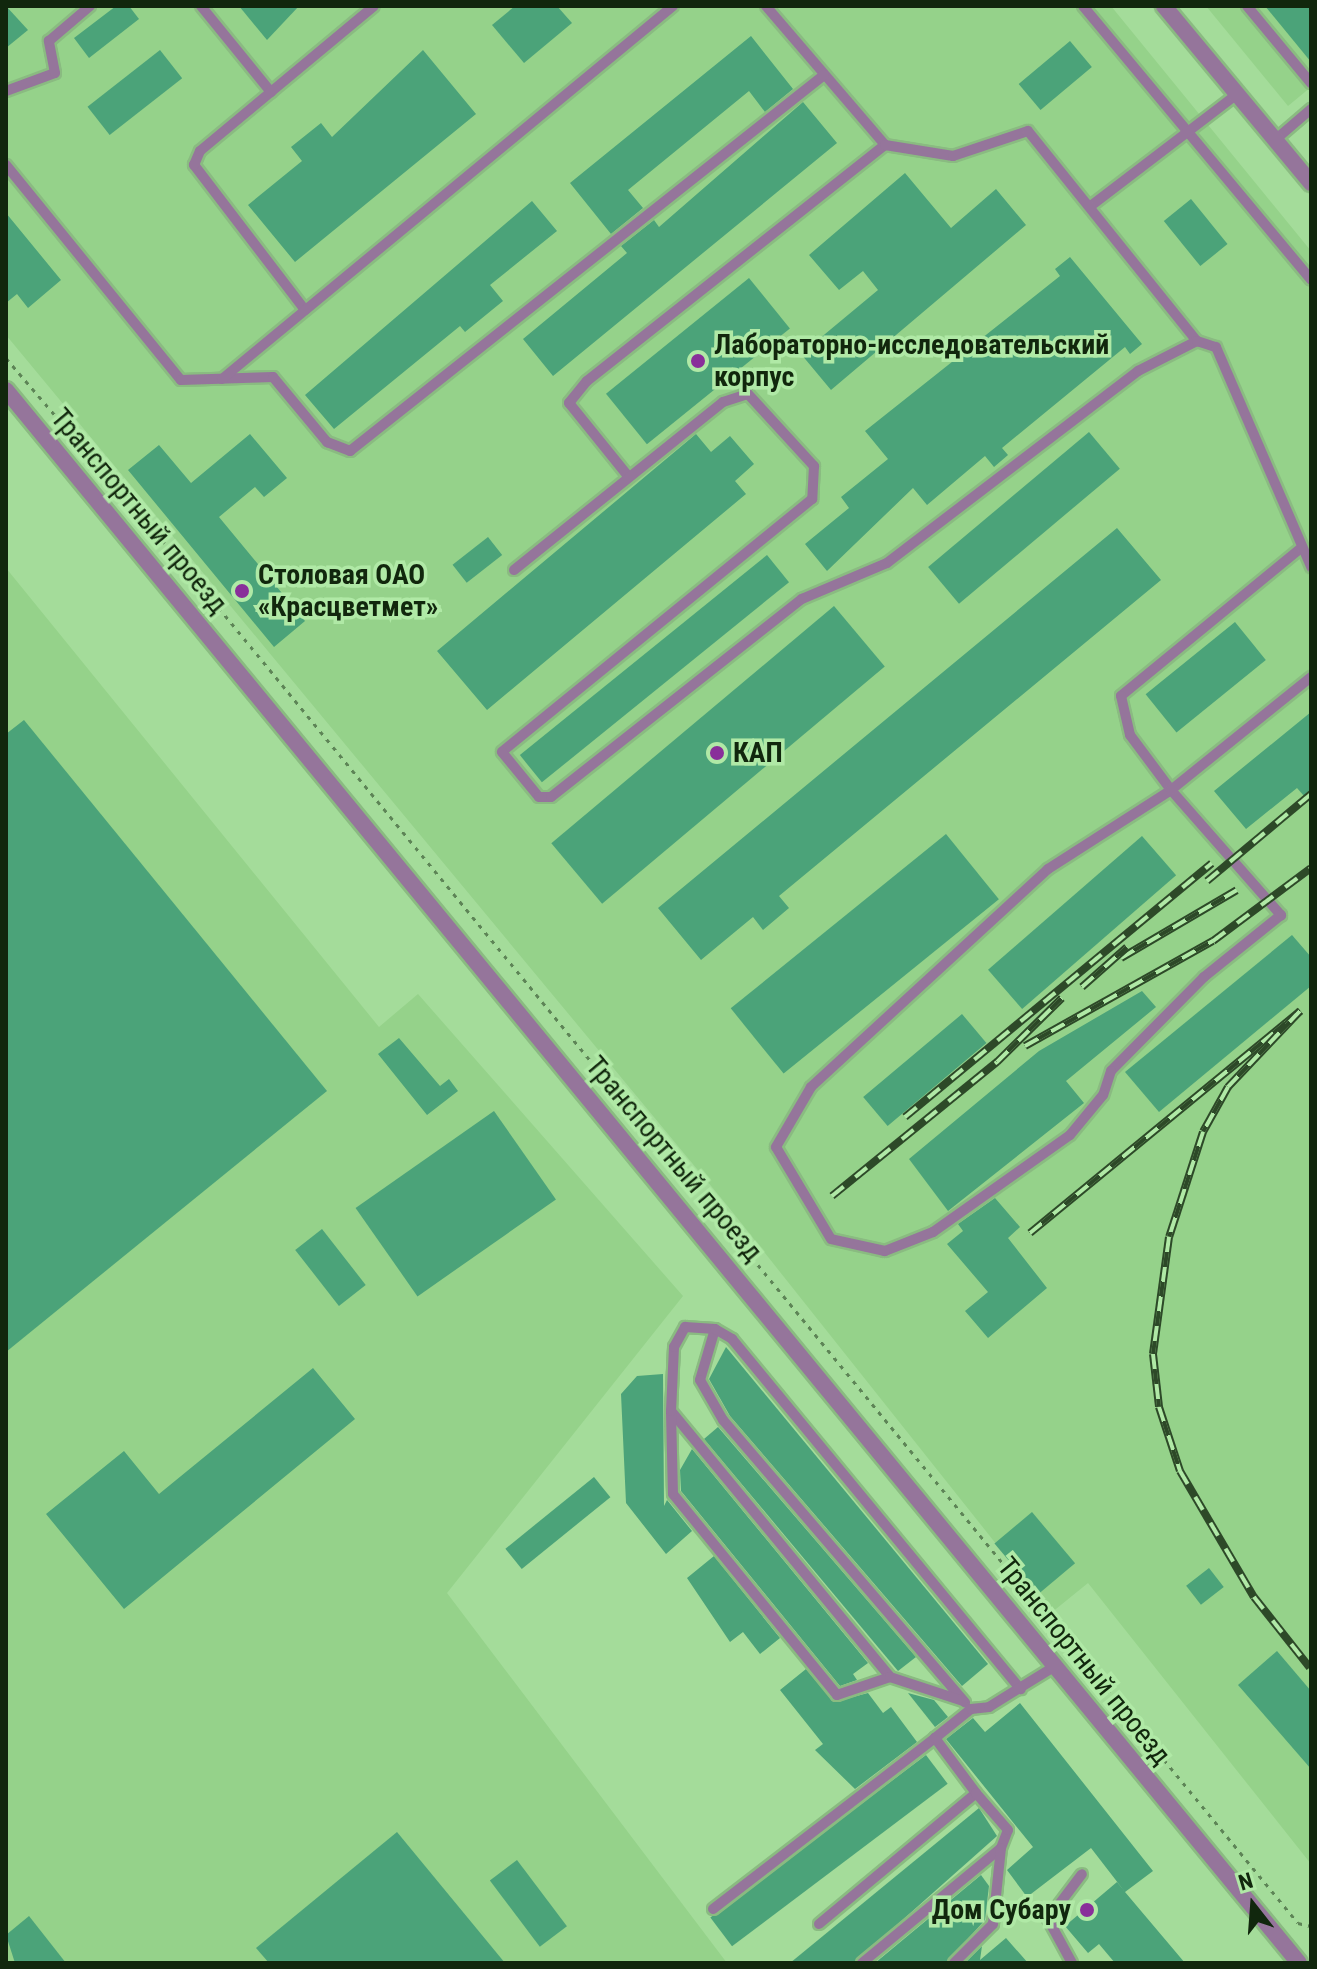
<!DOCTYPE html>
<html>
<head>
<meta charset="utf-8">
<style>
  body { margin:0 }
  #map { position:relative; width:1317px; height:1969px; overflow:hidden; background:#a4dc9a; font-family:"Roboto Condensed",sans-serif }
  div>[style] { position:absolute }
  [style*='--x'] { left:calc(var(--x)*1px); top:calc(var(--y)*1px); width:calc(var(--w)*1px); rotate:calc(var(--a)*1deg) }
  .built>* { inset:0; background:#95d28a }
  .building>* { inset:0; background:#4ba379; transform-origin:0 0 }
  .path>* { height:3px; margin-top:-1.5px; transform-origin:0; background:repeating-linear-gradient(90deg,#5d8456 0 4px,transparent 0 10px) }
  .roads { filter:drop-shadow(2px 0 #8abb81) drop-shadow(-2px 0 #8abb81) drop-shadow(0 2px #8abb81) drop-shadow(0 -2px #8abb81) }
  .service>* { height:10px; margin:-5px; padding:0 5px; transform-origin:5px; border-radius:5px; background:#95759b }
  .minor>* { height:16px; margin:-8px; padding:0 8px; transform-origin:8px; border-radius:8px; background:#95759b }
  .tertiary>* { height:16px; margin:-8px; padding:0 8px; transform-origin:8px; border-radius:8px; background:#95759b }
  .rail>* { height:8px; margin-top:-4px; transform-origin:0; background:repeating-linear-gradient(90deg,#b0e9a6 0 15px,#2d4928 0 30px); box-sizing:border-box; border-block:2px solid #2d4928 }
  .dots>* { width:22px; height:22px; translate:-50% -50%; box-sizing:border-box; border:4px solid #b0e9a6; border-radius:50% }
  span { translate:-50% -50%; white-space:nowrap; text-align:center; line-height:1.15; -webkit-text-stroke:7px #b0e9a6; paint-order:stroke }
  .poi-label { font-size:28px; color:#11270d; font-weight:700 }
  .left { translate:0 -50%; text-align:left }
  .right { translate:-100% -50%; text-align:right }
  .street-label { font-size:28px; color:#11270d }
  .frame { position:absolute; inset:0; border:8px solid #11270d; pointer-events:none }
  .north { position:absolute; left:1213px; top:1865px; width:80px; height:80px; -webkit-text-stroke:6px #b0e9a6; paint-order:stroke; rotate:343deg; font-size:22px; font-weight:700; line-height:32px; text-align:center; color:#11270d }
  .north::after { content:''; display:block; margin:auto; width:28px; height:36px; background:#11270d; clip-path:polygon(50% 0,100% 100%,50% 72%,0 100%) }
</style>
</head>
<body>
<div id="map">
  <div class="built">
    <i style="clip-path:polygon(6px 6px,1111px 6px,1311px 251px,1311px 1864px,1088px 1583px,1051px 1613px,726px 1204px,6px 335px)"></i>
    <i style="clip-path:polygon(1206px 6px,1311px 6px,1311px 87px,1288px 106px)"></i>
    <i style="clip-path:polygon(6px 568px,379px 1027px,418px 994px,683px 1296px,447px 1593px,727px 1963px,6px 1963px)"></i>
  </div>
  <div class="building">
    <i style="clip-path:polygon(6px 6px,28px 30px,6px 48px)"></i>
    <i style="clip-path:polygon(116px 6px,129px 6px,139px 19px,89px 58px,74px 38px)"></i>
    <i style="clip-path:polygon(239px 6px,299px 6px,267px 40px)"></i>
    <i style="clip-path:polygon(515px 6px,557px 6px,572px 23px,524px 63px,492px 25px)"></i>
    <i style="clip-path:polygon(1265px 6px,1311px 6px,1311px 62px)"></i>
    <i style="clip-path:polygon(751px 36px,793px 89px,765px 112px,749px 91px,628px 190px,643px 208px,611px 234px,570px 183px)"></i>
    <i style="left:1070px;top:41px;width:34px;height:67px;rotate:50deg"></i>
    <i style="left:160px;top:50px;width:36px;height:92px;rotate:52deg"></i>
    <i style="clip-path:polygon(423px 50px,476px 114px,295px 262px,248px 205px,302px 161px,291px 147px,321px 123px,332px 137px)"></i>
    <i style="clip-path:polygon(803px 102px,837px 143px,553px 376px,523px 339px,627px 253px,621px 246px,654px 220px,659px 227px)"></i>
    <i style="clip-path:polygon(905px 173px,951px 228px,996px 189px,1026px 225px,831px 390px,801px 354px,878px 290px,863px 271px,839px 290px,809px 255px)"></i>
    <i style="left:1191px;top:199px;width:58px;height:35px;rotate:51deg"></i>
    <i style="clip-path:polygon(532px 201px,557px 231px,490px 285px,503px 301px,465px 332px,460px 326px,334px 429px,305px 395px)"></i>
    <i style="clip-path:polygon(6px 213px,61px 280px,28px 308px,17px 294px,6px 303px)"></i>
    <i style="clip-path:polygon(1070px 257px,1142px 344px,1130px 354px,1125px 347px,1002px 448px,1008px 455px,994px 467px,985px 456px,927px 505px,913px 488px,827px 571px,805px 544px,849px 508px,841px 497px,888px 459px,865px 431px,1060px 276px,1055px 269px)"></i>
    <i style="left:749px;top:278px;width:65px;height:184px;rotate:51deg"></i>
    <i style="left:1089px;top:432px;width:48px;height:210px;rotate:50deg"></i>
    <i style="clip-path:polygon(250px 434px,287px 478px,264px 497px,255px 487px,219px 517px,305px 621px,274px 647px,128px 470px,159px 445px,191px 483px)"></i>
    <i style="clip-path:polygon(696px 434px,711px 452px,730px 436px,754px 464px,735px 481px,746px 494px,487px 710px,437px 651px)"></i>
    <i style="clip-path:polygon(1117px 528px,1161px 580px,779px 896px,789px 908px,763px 930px,753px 917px,701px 960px,658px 908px)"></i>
    <i style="left:488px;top:537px;width:23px;height:45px;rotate:52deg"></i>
    <i style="left:767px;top:555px;width:35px;height:318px;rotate:51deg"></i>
    <i style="left:834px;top:606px;width:79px;height:369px;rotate:50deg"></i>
    <i style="left:1235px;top:622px;width:49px;height:115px;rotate:51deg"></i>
    <i style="clip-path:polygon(1311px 712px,1311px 804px,1297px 788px,1246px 829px,1214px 791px)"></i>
    <i style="clip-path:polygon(24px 720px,327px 1091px,6px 1352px,6px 734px)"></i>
    <i style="left:946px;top:834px;width:84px;height:277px;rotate:51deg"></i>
    <i style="left:1142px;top:836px;width:52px;height:204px;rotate:49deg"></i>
    <i style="clip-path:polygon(1292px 935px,1311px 957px,1311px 986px,1159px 1112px,1125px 1072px)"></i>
    <i style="clip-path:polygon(1142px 991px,1156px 1007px,1066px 1081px,1084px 1103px,948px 1211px,909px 1159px,1039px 1051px)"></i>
    <i style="left:962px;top:1014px;width:38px;height:129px;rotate:50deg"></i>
    <i style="clip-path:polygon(399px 1038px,440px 1086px,449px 1079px,458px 1091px,427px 1115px,378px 1054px)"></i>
    <i style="left:494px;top:1111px;width:108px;height:169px;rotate:55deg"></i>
    <i style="clip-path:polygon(995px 1198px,1020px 1227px,1008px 1238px,1047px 1288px,988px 1338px,965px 1311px,988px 1292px,947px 1244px,963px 1231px,958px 1224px)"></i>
    <i style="left:322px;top:1229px;width:71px;height:34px;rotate:52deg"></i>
    <i style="clip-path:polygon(726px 1347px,988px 1664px,962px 1686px,730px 1416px,709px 1379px)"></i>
    <i style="clip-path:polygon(313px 1368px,355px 1419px,124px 1609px,46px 1514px,124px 1451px,159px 1494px)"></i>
    <i style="clip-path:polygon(663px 1374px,664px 1506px,667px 1500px,692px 1531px,666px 1554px,626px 1503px,621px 1394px,637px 1376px)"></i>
    <i style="clip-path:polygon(718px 1427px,916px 1657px,898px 1671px,704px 1439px)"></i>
    <i style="clip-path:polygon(692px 1449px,868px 1663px,853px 1674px,857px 1680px,840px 1686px,681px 1491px,680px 1470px)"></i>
    <i style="left:594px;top:1477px;width:26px;height:114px;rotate:51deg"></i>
    <i style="left:1032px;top:1512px;width:67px;height:49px;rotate:50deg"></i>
    <i style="clip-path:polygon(714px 1556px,780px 1638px,760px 1654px,743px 1632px,730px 1642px,687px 1578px)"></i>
    <i style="left:1209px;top:1568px;width:24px;height:29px;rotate:52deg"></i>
    <i style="clip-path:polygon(1277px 1651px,1311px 1691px,1311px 1769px,1238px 1685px)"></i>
    <i style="clip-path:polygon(806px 1669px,834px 1702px,868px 1693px,883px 1713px,891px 1707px,917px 1742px,855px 1789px,815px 1750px,823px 1744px,780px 1690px)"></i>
    <i style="clip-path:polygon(908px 1693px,934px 1700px,948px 1717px,935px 1727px)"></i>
    <i style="clip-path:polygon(1020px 1703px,1153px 1871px,1125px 1892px,1185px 1963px,1115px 1963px,1099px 1944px,1088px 1953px,1065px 1926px,1117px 1882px,1125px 1892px,1091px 1848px,1027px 1897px,1007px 1870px,1033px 1847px,946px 1739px,973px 1718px,985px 1732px)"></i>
    <i style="left:926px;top:1755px;width:36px;height:270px;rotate:53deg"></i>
    <i style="clip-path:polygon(979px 1808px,997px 1836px,854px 1963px,790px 1963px)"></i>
    <i style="clip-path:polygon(397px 1832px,505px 1963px,269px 1963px,256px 1948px)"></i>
    <i style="left:517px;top:1860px;width:83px;height:34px;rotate:53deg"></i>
    <i style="clip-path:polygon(981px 1875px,989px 1886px,985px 1920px,946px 1963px,875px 1963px)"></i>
    <i style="clip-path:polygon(29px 1916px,66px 1963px,15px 1963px,6px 1935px)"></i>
    <i style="clip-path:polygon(1006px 1938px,1028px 1963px,965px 1963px,982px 1946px,980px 1960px)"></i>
  </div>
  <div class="path">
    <i style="--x:6;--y:358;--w:278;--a:49.4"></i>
    <i style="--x:187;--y:569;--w:1751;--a:50.63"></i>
    <i style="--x:1298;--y:1923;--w:13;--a:13"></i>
  </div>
  <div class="roads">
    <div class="service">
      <i style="--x:201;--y:6;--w:111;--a:50.9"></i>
      <i style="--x:766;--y:6;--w:183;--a:49.4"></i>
      <i style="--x:1083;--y:6;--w:356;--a:50.2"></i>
      <i style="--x:1247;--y:6;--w:100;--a:50.3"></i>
      <i style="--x:6;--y:91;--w:52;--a:-20.2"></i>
      <i style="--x:55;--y:73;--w:33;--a:-101"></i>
      <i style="--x:49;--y:41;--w:54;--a:-40.5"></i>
      <i style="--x:1275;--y:140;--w:48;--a:-40.7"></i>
      <i style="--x:6;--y:165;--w:277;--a:50.9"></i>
      <i style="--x:181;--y:380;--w:92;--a:-1.9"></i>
      <i style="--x:273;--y:377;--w:85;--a:50.3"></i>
      <i style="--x:327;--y:442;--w:25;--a:21"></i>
      <i style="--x:350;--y:451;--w:605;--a:-38.42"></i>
      <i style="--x:1092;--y:205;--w:183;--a:-37.4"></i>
      <i style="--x:305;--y:310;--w:183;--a:-127.4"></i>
      <i style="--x:194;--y:165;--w:15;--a:-67"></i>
      <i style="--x:200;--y:151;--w:226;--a:-39.8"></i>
      <i style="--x:222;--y:379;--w:585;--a:-39.59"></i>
      <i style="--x:628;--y:476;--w:94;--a:-128.9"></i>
      <i style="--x:569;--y:403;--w:28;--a:-51"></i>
      <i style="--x:587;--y:381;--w:380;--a:-38.4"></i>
      <i style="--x:885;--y:145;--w:69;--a:9.2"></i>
      <i style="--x:953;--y:156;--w:79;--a:-18.4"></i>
      <i style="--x:1028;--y:131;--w:270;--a:51.2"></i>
      <i style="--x:1301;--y:548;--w:233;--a:140.6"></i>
      <i style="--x:1121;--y:696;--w:40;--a:77"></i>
      <i style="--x:1130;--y:735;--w:69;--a:53.3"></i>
      <i style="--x:1171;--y:790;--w:167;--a:48.7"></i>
      <i style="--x:1281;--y:915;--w:99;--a:141.2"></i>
      <i style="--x:1204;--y:977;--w:132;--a:134.7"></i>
      <i style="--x:1111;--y:1071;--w:25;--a:108"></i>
      <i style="--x:1103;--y:1095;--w:52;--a:129.5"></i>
      <i style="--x:1070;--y:1135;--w:168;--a:144.7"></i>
      <i style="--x:933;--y:1232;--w:52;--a:158.4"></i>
      <i style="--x:885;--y:1251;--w:55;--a:-167.5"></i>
      <i style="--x:831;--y:1239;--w:107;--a:-120.9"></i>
      <i style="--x:776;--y:1147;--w:69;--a:-59.7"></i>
      <i style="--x:811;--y:1087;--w:322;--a:-42.6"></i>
      <i style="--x:1048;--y:869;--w:146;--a:-32.7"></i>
      <i style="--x:1171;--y:790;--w:180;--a:-38.9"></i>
      <i style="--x:514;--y:570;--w:268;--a:-38.8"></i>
      <i style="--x:723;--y:402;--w:26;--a:-18"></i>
      <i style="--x:748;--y:394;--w:98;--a:47.5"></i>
      <i style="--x:814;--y:466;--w:33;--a:93"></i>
      <i style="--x:812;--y:499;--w:400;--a:140.8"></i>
      <i style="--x:502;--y:752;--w:58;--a:50.6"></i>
      <i style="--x:539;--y:797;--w:12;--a:0"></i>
      <i style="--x:551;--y:797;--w:320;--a:-38.3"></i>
      <i style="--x:802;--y:599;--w:92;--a:-23"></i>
      <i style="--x:887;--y:563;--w:316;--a:-37.4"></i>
      <i style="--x:1138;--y:371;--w:66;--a:-27"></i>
      <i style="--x:1197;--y:341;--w:20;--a:18"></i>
      <i style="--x:1216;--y:347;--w:240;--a:66.6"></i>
      <i style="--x:715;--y:1329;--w:53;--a:106.4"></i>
      <i style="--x:700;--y:1380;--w:46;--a:60.1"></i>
      <i style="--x:723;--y:1420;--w:372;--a:49.4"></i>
      <i style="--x:671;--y:1411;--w:345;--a:50.5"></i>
      <i style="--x:890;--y:1677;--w:56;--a:161.2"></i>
      <i style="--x:837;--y:1695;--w:259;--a:-129.2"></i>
      <i style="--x:673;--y:1494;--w:83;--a:-91.4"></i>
      <i style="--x:671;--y:1411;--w:64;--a:-87.3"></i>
      <i style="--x:674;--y:1347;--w:23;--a:-61"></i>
      <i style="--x:685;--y:1327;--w:30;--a:4"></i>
      <i style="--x:715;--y:1329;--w:20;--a:30"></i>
      <i style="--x:732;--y:1339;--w:454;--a:50.5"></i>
      <i style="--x:890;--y:1677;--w:77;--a:18.2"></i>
      <i style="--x:713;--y:1909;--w:280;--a:-37.6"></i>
      <i style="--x:819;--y:1924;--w:204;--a:-39.8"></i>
      <i style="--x:976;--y:1793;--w:69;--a:-126.7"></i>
      <i style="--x:935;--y:1738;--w:46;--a:-38.9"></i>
      <i style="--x:971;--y:1709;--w:18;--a:-6"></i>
      <i style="--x:989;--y:1707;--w:78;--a:-31.8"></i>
      <i style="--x:862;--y:1963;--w:180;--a:-39.6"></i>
      <i style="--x:1001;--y:1848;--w:19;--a:-69"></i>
      <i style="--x:1008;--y:1830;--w:49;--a:-130.9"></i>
      <i style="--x:954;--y:1963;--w:55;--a:-45"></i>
      <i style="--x:993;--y:1924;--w:76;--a:-84"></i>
      <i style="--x:1072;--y:1963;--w:50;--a:-118.6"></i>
      <i style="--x:1048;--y:1919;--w:56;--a:-52.9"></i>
    </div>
    <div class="minor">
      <i style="--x:6;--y:390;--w:2036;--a:50.58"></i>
    </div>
    <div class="tertiary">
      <i style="--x:1164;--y:6;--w:230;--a:50.3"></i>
    </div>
  </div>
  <div class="rail">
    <i style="--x:1207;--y:881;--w:136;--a:-39.9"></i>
    <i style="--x:1121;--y:958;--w:134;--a:-30.4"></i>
    <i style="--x:1082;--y:987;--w:60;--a:-41.6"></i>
    <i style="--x:1025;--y:1046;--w:215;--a:-29.2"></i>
    <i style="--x:1213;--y:941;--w:122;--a:-36.7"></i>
    <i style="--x:905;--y:1117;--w:398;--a:-39.6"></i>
    <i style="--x:832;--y:1196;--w:213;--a:-39.1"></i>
    <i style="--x:997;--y:1062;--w:91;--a:-44.6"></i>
    <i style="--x:1030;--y:1233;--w:350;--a:-39.4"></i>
    <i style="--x:1300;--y:1011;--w:105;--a:133.5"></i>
    <i style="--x:1228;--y:1087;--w:51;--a:119.1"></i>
    <i style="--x:1203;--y:1132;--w:110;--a:107.9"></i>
    <i style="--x:1169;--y:1237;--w:118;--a:97.8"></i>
    <i style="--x:1153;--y:1354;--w:53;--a:83.5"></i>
    <i style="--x:1159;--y:1407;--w:67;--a:71.8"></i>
    <i style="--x:1180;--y:1471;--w:146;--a:59.6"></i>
    <i style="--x:1254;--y:1597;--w:90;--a:51.7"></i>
  </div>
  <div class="dots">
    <i style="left:698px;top:361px;background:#892f9a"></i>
    <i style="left:242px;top:591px;background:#892f9a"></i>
    <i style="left:717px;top:753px;background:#892f9a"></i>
    <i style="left:1087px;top:1910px;background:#892f9a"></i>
  </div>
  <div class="poi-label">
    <span class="left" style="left:714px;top:361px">Лабораторно-исследовательский<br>корпус</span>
    <span class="left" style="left:258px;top:591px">Столовая ОАО<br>«Красцветмет»</span>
    <span class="left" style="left:733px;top:753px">КАП</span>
    <span class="right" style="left:1071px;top:1910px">Дом Субару</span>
  </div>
  <div class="street-label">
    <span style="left:139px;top:511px;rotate:50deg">Транспортный проезд</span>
    <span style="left:674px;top:1159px;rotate:50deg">Транспортный проезд</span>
    <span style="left:1084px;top:1661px;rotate:51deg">Транспортный проезд</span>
  </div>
  <div class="frame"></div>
  <div class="north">N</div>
</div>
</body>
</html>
